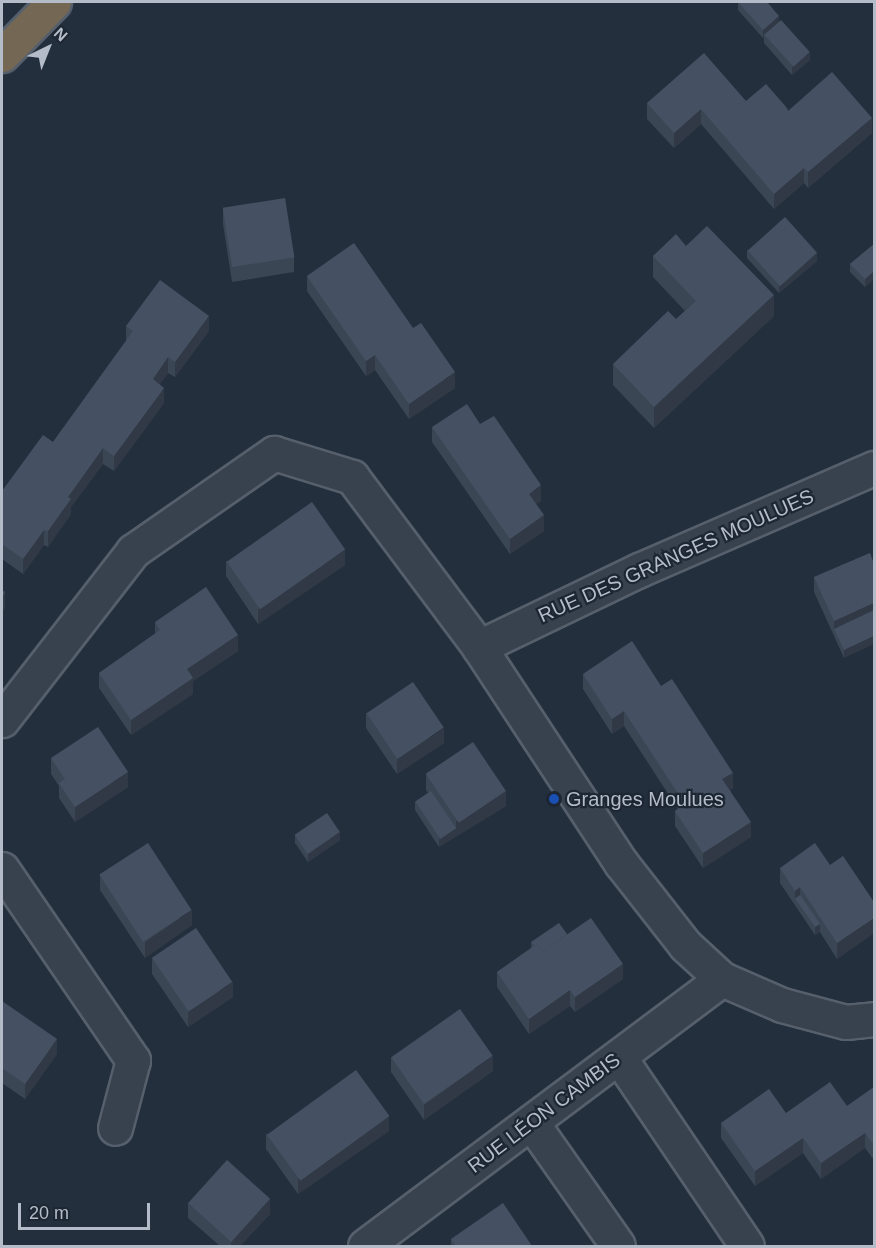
<!DOCTYPE html>
<html>
<head>
<meta charset="utf-8">
<style>
  body { margin:0 }
  #map { position:relative; width:876px; height:1248px; overflow:hidden; background:#242f3e; font-family:Helvetica,sans-serif }
  div>[style] { position:absolute }
  [style*='--x'] { left:calc(var(--x)*1px); top:calc(var(--y)*1px); width:calc(var(--w)*1px); rotate:calc(var(--a)*1deg) }
  .roads { filter:drop-shadow(2px 0 #565f6c) drop-shadow(-2px 0 #565f6c) drop-shadow(0 2px #565f6c) drop-shadow(0 -2px #565f6c) }
  .minor>* { height:33px; margin:-16.5px; padding:0 16.5px; transform-origin:16.5px; border-radius:16.5px; background:#38414e }
  .highway>* { height:33px; margin:-16.5px; padding:0 16.5px; transform-origin:16.5px; border-radius:16.5px; background:#746855 }
  .wall>* { inset:0; background:#3b4654 }
  .shaded-wall>* { inset:0; background:#303945 }
  .building>* { inset:0; background:#455162; transform-origin:0 0 }
  .dots>* { width:16px; height:16px; translate:-50% -50%; box-sizing:border-box; border:3px solid #1d2633; border-radius:50% }
  span { translate:-50% -50%; white-space:nowrap; text-align:center; line-height:1.15; -webkit-text-stroke:4.5px #1d2633; paint-order:stroke }
  .street-label { font-size:20px; color:#b4bcc9 }
  .poi-label { font-size:20px; color:#b4bcc9 }
  .left { translate:0 -50%; text-align:left }
  .frame { position:absolute; inset:0; border:3px solid #b4bcc9; pointer-events:none }
  .north { position:absolute; left:18px; top:18px; width:60px; height:60px; -webkit-text-stroke:4px #1d2633; paint-order:stroke; rotate:43deg; font-size:16px; font-weight:700; line-height:24px; text-align:center; color:#b4bcc9 }
  .north::after { content:''; display:block; margin:auto; width:21px; height:27px; background:#b4bcc9; clip-path:polygon(50% 0,100% 100%,50% 72%,0 100%) }
  .scale { position:absolute; left:18px; top:1203px; width:132px; height:27px; box-sizing:border-box; border:3px solid #b4bcc9; border-top:0; padding-left:8px; font-size:18px; line-height:21px; white-space:nowrap; color:#b4bcc9; -webkit-text-stroke:4px #1d2633; paint-order:stroke }
</style>
</head>
<body>
<div id="map">
  <div class="roads">
    <div class="minor">
      <i style="--x:479;--y:647;--w:178;--a:-25.7"></i>
      <i style="--x:639;--y:570;--w:256;--a:-23.5"></i>
      <i style="--x:2;--y:720;--w:214;--a:-52.2"></i>
      <i style="--x:133;--y:551;--w:172;--a:-34.8"></i>
      <i style="--x:274;--y:453;--w:82;--a:17.1"></i>
      <i style="--x:352;--y:477;--w:212;--a:53.2"></i>
      <i style="--x:479;--y:647;--w:258;--a:56.7"></i>
      <i style="--x:621;--y:863;--w:104;--a:52"></i>
      <i style="--x:685;--y:945;--w:50;--a:42.6"></i>
      <i style="--x:722;--y:979;--w:65;--a:23.4"></i>
      <i style="--x:782;--y:1005;--w:66;--a:14.9"></i>
      <i style="--x:846;--y:1022;--w:28;--a:-6"></i>
      <i style="--x:2;--y:869;--w:232;--a:55.6"></i>
      <i style="--x:133;--y:1060;--w:70;--a:104.8"></i>
      <i style="--x:619;--y:1057;--w:228;--a:55.9"></i>
      <i style="--x:531;--y:1122;--w:151;--a:54.9"></i>
      <i style="--x:365;--y:1246;--w:446;--a:-36.8"></i>
    </div>
    <div class="highway">
      <i style="--x:2;--y:55;--w:74;--a:-45.5"></i>
    </div>
  </div>
  <div class="wall">
    <i style="clip-path:polygon(738px 2px,779px 22px,810px 60px,792px 75px,764px 43px,764px 37px,763px 38px,738px 10px)"></i>
    <i style="clip-path:polygon(746px 101px,788px 111px,872px 133px,808px 188px,804px 183px,774px 209px,701px 124px,674px 148px,647px 119px,647px 103px)"></i>
    <i style="clip-path:polygon(223px 208px,294px 257px,294px 272px,232px 282px,223px 224px)"></i>
    <i style="clip-path:polygon(874px 244px,874px 279px,865px 287px,850px 272px,850px 264px)"></i>
    <i style="clip-path:polygon(686px 246px,774px 316px,654px 428px,613px 385px,613px 364px,676px 319px,685px 311px,653px 277px,653px 256px)"></i>
    <i style="clip-path:polygon(747px 250px,817px 261px,779px 293px,747px 258px)"></i>
    <i style="clip-path:polygon(307px 276px,455px 388px,409px 419px,375px 370px,366px 376px,307px 291px)"></i>
    <i style="clip-path:polygon(126px 326px,209px 331px,175px 377px,168px 373px,160px 384px,164px 403px,114px 471px,103px 464px,71px 507px,71px 514px,48px 547px,44px 545px,23px 574px,2px 559px,2px 491px,53px 442px,126px 341px)"></i>
    <i style="clip-path:polygon(480px 424px,541px 501px,536px 504px,544px 531px,510px 554px,432px 442px,432px 427px)"></i>
    <i style="clip-path:polygon(870px 553px,844px 658px,814px 592px,814px 577px)"></i>
    <i style="clip-path:polygon(226px 561px,345px 565px,258px 624px,226px 576px)"></i>
    <i style="clip-path:polygon(155px 622px,238px 651px,193px 681px,193px 694px,131px 735px,99px 688px,99px 673px,155px 634px)"></i>
    <i style="clip-path:polygon(583px 674px,661px 686px,733px 788px,730px 790px,751px 837px,703px 868px,675px 826px,675px 811px,678px 809px,624px 726px,612px 734px,583px 689px)"></i>
    <i style="clip-path:polygon(366px 713px,444px 743px,397px 774px,366px 728px)"></i>
    <i style="clip-path:polygon(51px 758px,128px 787px,75px 822px,59px 798px,59px 786px,51px 774px)"></i>
    <i style="clip-path:polygon(426px 775px,506px 806px,439px 847px,415px 810px,415px 802px,428px 793px,426px 790px)"></i>
    <i style="clip-path:polygon(295px 835px,340px 840px,308px 862px,295px 843px)"></i>
    <i style="clip-path:polygon(830px 865px,874px 902px,874px 933px,837px 959px,820px 932px,815px 935px,780px 883px,780px 868px)"></i>
    <i style="clip-path:polygon(100px 875px,192px 925px,145px 958px,100px 890px)"></i>
    <i style="clip-path:polygon(567px 934px,623px 979px,575px 1012px,570px 1006px,529px 1034px,497px 987px,497px 972px,531px 948px,531px 942px)"></i>
    <i style="clip-path:polygon(152px 958px,233px 997px,188px 1027px,152px 974px)"></i>
    <i style="clip-path:polygon(2px 1001px,57px 1054px,25px 1099px,2px 1083px)"></i>
    <i style="clip-path:polygon(391px 1057px,493px 1071px,424px 1120px,391px 1072px)"></i>
    <i style="clip-path:polygon(874px 1087px,874px 1160px,865px 1148px,821px 1179px,803px 1153px,755px 1186px,721px 1138px,721px 1123px,786px 1113px,847px 1106px)"></i>
    <i style="clip-path:polygon(389px 1131px,298px 1194px,266px 1149px,266px 1134px)"></i>
    <i style="clip-path:polygon(188px 1203px,270px 1214px,240px 1246px,220px 1246px,188px 1218px)"></i>
    <i style="clip-path:polygon(451px 1239px,532px 1246px,451px 1246px)"></i>
  </div>
  <div class="shaded-wall">
    <i style="clip-path:polygon(779px 16px,779px 24px,764px 34px,764px 37px,763px 38px,763px 30px)"></i>
    <i style="clip-path:polygon(810px 52px,810px 60px,792px 75px,792px 67px)"></i>
    <i style="clip-path:polygon(701px 109px,701px 124px,674px 148px,674px 133px)"></i>
    <i style="clip-path:polygon(872px 118px,872px 133px,808px 188px,808px 172px)"></i>
    <i style="clip-path:polygon(804px 168px,804px 183px,774px 209px,774px 194px)"></i>
    <i style="clip-path:polygon(817px 253px,817px 261px,779px 293px,779px 285px)"></i>
    <i style="clip-path:polygon(874px 271px,874px 279px,865px 287px,865px 279px)"></i>
    <i style="clip-path:polygon(774px 295px,774px 316px,654px 428px,654px 407px)"></i>
    <i style="clip-path:polygon(209px 316px,209px 331px,175px 377px,175px 362px)"></i>
    <i style="clip-path:polygon(375px 355px,375px 370px,366px 376px,366px 361px)"></i>
    <i style="clip-path:polygon(168px 357px,168px 373px,153px 394px,153px 379px)"></i>
    <i style="clip-path:polygon(455px 372px,455px 388px,409px 419px,409px 404px)"></i>
    <i style="clip-path:polygon(164px 388px,164px 403px,114px 471px,114px 456px)"></i>
    <i style="clip-path:polygon(103px 448px,103px 464px,71px 507px,71px 514px,48px 547px,48px 531px,68px 497px)"></i>
    <i style="clip-path:polygon(541px 485px,541px 501px,529px 509px,529px 494px)"></i>
    <i style="clip-path:polygon(544px 515px,544px 531px,510px 554px,510px 539px)"></i>
    <i style="clip-path:polygon(44px 530px,44px 545px,23px 574px,23px 559px)"></i>
    <i style="clip-path:polygon(345px 550px,345px 565px,258px 624px,258px 609px)"></i>
    <i style="clip-path:polygon(5px 592px,5px 608px,2px 613px,2px 598px)"></i>
    <i style="clip-path:polygon(874px 603px,874px 618px,834px 629px,834px 621px)"></i>
    <i style="clip-path:polygon(238px 635px,238px 651px,193px 681px,193px 694px,131px 735px,131px 720px,187px 669px)"></i>
    <i style="clip-path:polygon(874px 636px,874px 644px,844px 658px,844px 650px)"></i>
    <i style="clip-path:polygon(624px 711px,624px 726px,612px 734px,612px 719px)"></i>
    <i style="clip-path:polygon(444px 728px,444px 743px,397px 774px,397px 759px)"></i>
    <i style="clip-path:polygon(128px 772px,128px 787px,75px 822px,75px 807px)"></i>
    <i style="clip-path:polygon(733px 773px,733px 788px,722px 795px,722px 779px)"></i>
    <i style="clip-path:polygon(506px 791px,506px 806px,439px 847px,439px 839px,456px 828px,456px 821px)"></i>
    <i style="clip-path:polygon(751px 822px,751px 837px,703px 868px,703px 853px)"></i>
    <i style="clip-path:polygon(340px 832px,340px 840px,308px 862px,308px 854px)"></i>
    <i style="clip-path:polygon(800px 887px,800px 903px,795px 898px,795px 891px)"></i>
    <i style="clip-path:polygon(192px 910px,192px 925px,145px 958px,145px 942px)"></i>
    <i style="clip-path:polygon(874px 918px,874px 933px,837px 959px,837px 943px)"></i>
    <i style="clip-path:polygon(820px 924px,820px 932px,815px 935px,815px 927px)"></i>
    <i style="clip-path:polygon(623px 964px,623px 979px,575px 1012px,575px 997px)"></i>
    <i style="clip-path:polygon(233px 982px,233px 997px,188px 1027px,188px 1012px)"></i>
    <i style="clip-path:polygon(570px 990px,570px 1006px,529px 1034px,529px 1019px)"></i>
    <i style="clip-path:polygon(57px 1039px,57px 1054px,25px 1099px,25px 1084px)"></i>
    <i style="clip-path:polygon(493px 1056px,493px 1071px,424px 1120px,424px 1105px)"></i>
    <i style="clip-path:polygon(389px 1116px,389px 1131px,298px 1194px,298px 1179px)"></i>
    <i style="clip-path:polygon(865px 1133px,865px 1148px,821px 1179px,821px 1163px)"></i>
    <i style="clip-path:polygon(803px 1138px,803px 1153px,755px 1186px,755px 1171px)"></i>
    <i style="clip-path:polygon(270px 1199px,270px 1214px,240px 1246px,231px 1246px,231px 1241px)"></i>
  </div>
  <div class="building">
    <i style="clip-path:polygon(738px 2px,767px 2px,779px 16px,763px 30px)"></i>
    <i style="left:781px;top:20px;width:43px;height:22px;rotate:48deg"></i>
    <i style="clip-path:polygon(704px 53px,746px 101px,766px 84px,787px 108px,788px 111px,832px 72px,872px 118px,808px 172px,804px 168px,774px 194px,701px 109px,674px 133px,647px 103px)"></i>
    <i style="left:285px;top:198px;width:60px;height:63px;rotate:81deg"></i>
    <i style="left:785px;top:217px;width:48px;height:50px;rotate:48deg"></i>
    <i style="clip-path:polygon(707px 226px,774px 295px,654px 407px,613px 364px,668px 311px,676px 319px,696px 301px,653px 256px,676px 234px,686px 246px)"></i>
    <i style="clip-path:polygon(354px 243px,413px 328px,421px 323px,455px 372px,409px 404px,375px 355px,366px 361px,307px 276px)"></i>
    <i style="clip-path:polygon(874px 244px,874px 271px,865px 279px,850px 264px)"></i>
    <i style="clip-path:polygon(160px 280px,209px 316px,175px 362px,168px 357px,153px 379px,164px 388px,114px 456px,103px 448px,68px 497px,71px 499px,48px 531px,44px 530px,23px 559px,2px 544px,2px 491px,43px 435px,53px 442px,133px 331px,126px 326px)"></i>
    <i style="clip-path:polygon(467px 404px,480px 424px,494px 416px,541px 485px,529px 494px,544px 515px,510px 539px,432px 427px)"></i>
    <i style="left:312px;top:502px;width:58px;height:104px;rotate:55deg"></i>
    <i style="clip-path:polygon(870px 553px,874px 564px,874px 603px,834px 621px,814px 577px)"></i>
    <i style="clip-path:polygon(206px 587px,238px 635px,187px 669px,193px 678px,131px 720px,99px 673px,160px 630px,155px 622px)"></i>
    <i style="clip-path:polygon(2px 590px,5px 592px,2px 598px)"></i>
    <i style="clip-path:polygon(874px 610px,874px 636px,844px 650px,834px 629px)"></i>
    <i style="clip-path:polygon(632px 641px,661px 686px,672px 679px,733px 773px,722px 779px,751px 822px,703px 853px,675px 811px,685px 804px,624px 711px,612px 719px,583px 674px)"></i>
    <i style="left:413px;top:682px;width:55px;height:56px;rotate:56deg"></i>
    <i style="clip-path:polygon(98px 727px,128px 772px,75px 807px,59px 783px,65px 779px,51px 758px)"></i>
    <i style="left:473px;top:742px;width:59px;height:57px;rotate:56deg"></i>
    <i style="left:431px;top:791px;width:45px;height:19px;rotate:56deg"></i>
    <i style="left:327px;top:813px;width:23px;height:39px;rotate:56deg"></i>
    <i style="left:148px;top:843px;width:80px;height:58px;rotate:57deg"></i>
    <i style="clip-path:polygon(815px 843px,830px 865px,843px 856px,874px 902px,874px 918px,837px 943px,800px 887px,795px 891px,780px 868px)"></i>
    <i style="left:800px;top:895px;width:35px;height:6px;rotate:55deg"></i>
    <i style="clip-path:polygon(591px 918px,623px 964px,575px 997px,570px 990px,529px 1019px,497px 972px,537px 944px,543px 951px)"></i>
    <i style="clip-path:polygon(559px 923px,567px 934px,543px 951px,537px 944px,534px 946px,531px 942px)"></i>
    <i style="left:196px;top:928px;width:65px;height:53px;rotate:56deg"></i>
    <i style="clip-path:polygon(2px 1001px,57px 1039px,25px 1084px,2px 1068px)"></i>
    <i style="left:460px;top:1009px;width:57px;height:84px;rotate:55deg"></i>
    <i style="left:356px;top:1070px;width:57px;height:110px;rotate:54deg"></i>
    <i style="clip-path:polygon(830px 1082px,847px 1106px,874px 1087px,874px 1145px,865px 1133px,821px 1163px,803px 1138px,755px 1171px,721px 1123px,769px 1089px,786px 1113px)"></i>
    <i style="left:227px;top:1160px;width:58px;height:58px;rotate:42deg"></i>
    <i style="clip-path:polygon(503px 1203px,532px 1246px,456px 1246px,451px 1239px)"></i>
  </div>
  <div class="dots">
    <i style="left:554px;top:799px;background:#1a4fb4"></i>
  </div>
  <div class="street-label">
    <span style="left:676px;top:556px;rotate:-24deg">RUE DES GRANGES MOULUES</span>
    <span style="left:544px;top:1113px;rotate:-37deg">RUE LÉON CAMBIS</span>
  </div>
  <div class="poi-label">
    <span class="left" style="left:566px;top:799px">Granges Moulues</span>
  </div>
  <div class="frame"></div>
  <div class="north">N</div>
  <div class="scale">20 m</div>
</div>
</body>
</html>
